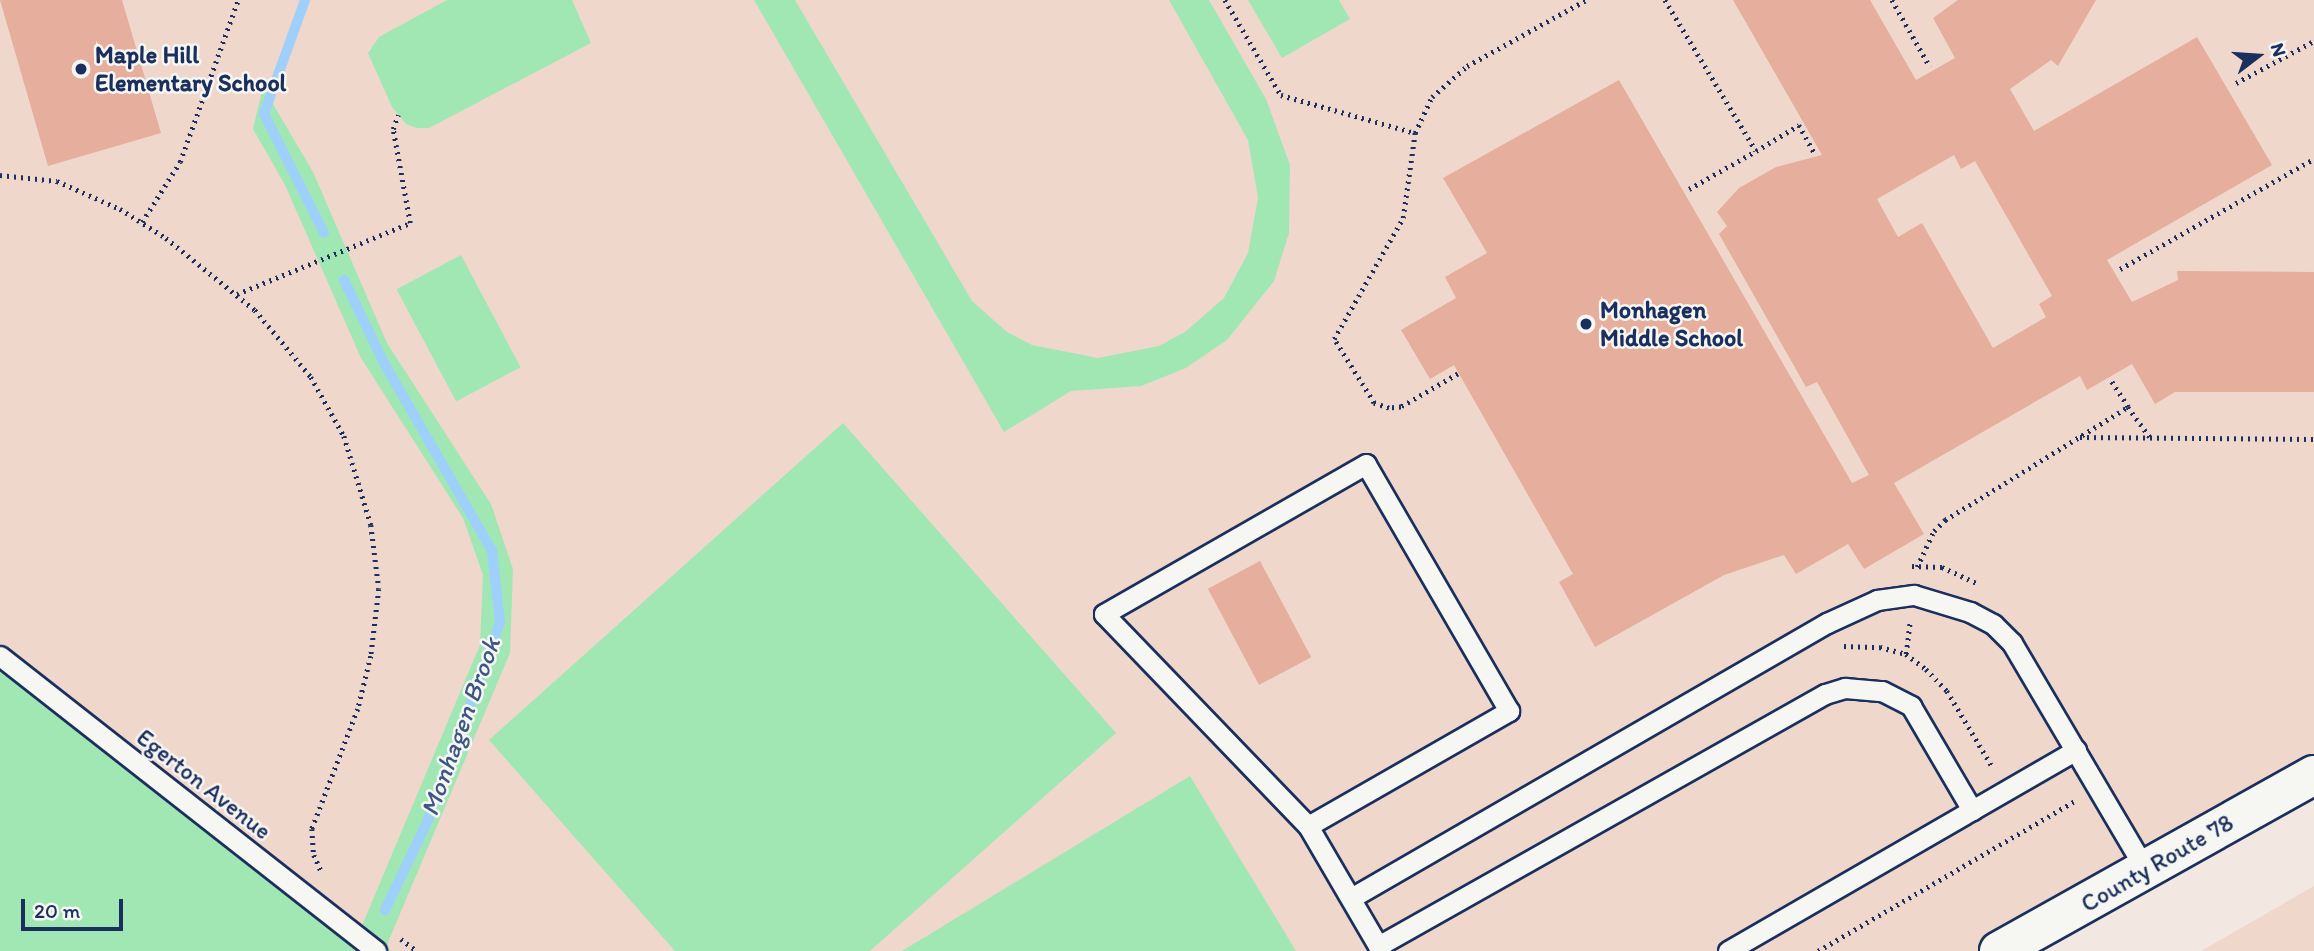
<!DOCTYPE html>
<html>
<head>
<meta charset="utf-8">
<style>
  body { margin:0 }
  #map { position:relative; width:2314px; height:951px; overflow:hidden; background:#f3e8e1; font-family:Itim,sans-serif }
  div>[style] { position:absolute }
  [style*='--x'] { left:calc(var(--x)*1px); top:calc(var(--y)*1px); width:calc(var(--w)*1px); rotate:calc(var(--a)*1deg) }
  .built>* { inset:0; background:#efd7cc }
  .green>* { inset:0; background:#a1e7b4; transform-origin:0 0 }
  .stream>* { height:10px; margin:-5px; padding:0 5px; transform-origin:5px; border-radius:5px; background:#9ed0fb }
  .building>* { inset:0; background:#e6ae9c; transform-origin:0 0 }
  .path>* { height:4.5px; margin-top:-2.25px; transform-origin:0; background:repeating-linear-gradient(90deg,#1b2f5e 0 2px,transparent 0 7px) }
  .roads { filter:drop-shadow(2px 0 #1b2f5e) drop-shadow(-2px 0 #1b2f5e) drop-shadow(0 2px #1b2f5e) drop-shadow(0 -2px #1b2f5e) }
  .lane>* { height:19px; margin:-9.5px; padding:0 9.5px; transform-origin:9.5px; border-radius:9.5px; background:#f6f6f2 }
  .secondary>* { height:38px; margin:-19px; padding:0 19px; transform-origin:19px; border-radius:19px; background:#f6f6f2 }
  .dots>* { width:19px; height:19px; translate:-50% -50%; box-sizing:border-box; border:4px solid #f6f6f2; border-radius:50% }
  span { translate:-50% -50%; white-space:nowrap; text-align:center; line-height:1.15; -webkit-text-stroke:5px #f6f6f2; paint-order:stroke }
  .poi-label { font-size:24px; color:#1b2f5e; font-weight:700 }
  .left { translate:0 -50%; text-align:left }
  .street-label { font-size:24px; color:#1b2f5e }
  .water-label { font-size:26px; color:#3c5785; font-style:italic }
  .north { position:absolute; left:2223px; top:21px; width:70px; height:70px; -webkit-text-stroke:5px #f6f6f2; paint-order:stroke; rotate:73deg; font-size:19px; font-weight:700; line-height:28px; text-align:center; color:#1b2f5e }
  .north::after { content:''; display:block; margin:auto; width:24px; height:32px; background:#1b2f5e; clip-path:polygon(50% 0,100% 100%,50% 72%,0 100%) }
  .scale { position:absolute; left:21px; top:899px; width:102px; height:32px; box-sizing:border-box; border:4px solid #1b2f5e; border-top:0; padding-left:9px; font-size:21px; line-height:24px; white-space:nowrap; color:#1b2f5e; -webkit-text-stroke:5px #f6f6f2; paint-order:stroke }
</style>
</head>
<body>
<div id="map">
  <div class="built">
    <i style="clip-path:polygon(0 0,2314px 0,2314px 773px,2008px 951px,391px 951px,0 660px)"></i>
    <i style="clip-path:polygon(2314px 886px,2314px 951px,2201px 951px)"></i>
  </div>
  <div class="green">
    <i style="clip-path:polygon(447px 0,572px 0,591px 43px,429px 128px,416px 128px,406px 124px,392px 107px,368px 53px,379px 37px)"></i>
    <i style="clip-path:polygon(754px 0,795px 0,972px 301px,1007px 332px,1032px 345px,1098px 358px,1159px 346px,1185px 332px,1224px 298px,1248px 253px,1258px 198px,1248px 140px,1169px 0,1209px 0,1266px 99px,1290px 165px,1289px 233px,1274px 281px,1227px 340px,1186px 368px,1141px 386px,1071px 391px,1004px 432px)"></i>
    <i style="clip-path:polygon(1248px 0,1339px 0,1350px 19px,1282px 58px)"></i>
    <i style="clip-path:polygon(263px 87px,313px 172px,387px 343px,491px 504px,513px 569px,510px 653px,386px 947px,391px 951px,0 951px,0 660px,361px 928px,480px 645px,483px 575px,463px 518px,361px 358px,285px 185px,253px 129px)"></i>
    <i style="left:461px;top:255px;width:127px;height:73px;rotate:62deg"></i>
    <i style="clip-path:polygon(843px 423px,1116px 733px,870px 951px,675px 951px,489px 740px)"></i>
    <i style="clip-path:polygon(1190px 776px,1296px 951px,902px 951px)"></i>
  </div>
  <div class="stream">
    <i style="--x:305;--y:0;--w:121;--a:109.8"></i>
    <i style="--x:264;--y:114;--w:133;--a:63.2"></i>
    <i style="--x:344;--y:280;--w:92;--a:64.3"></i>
    <i style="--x:384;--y:363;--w:217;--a:60.1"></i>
    <i style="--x:492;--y:551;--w:71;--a:83.6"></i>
    <i style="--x:500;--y:622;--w:211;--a:110"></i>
    <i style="--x:428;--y:820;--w:100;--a:115.5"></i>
  </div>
  <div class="building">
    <i style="clip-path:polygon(0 0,122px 0,161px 133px,48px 166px)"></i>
    <i style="clip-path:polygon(evenodd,1733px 0,1870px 0,1916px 80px,1955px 58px,1933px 18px,1958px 0,2096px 0,2058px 66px,2051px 60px,2010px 89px,2034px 131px,2197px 37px,2272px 165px,2107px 260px,2132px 302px,2178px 280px,2177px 271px,2314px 272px,2314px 392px,2175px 392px,2155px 404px,2132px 364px,2087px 390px,2080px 376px,1894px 483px,1924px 534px,1864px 569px,1848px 544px,1796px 574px,1784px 555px,1724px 575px,1595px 647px,1559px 582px,1573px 574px,1454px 365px,1430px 379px,1401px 330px,1456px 298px,1445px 277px,1487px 253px,1443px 178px,1619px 80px,1852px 483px,1869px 475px,1817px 382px,1806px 387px,1719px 234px,1727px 226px,1717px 212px,1739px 188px,1776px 167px,1822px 155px,1733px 0,1954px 155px,1961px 169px,1975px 161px,2052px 296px,2039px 304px,2046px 317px,1993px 348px,1922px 223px,1898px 237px,1877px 199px,1954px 155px)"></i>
    <i style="left:1260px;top:561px;width:109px;height:59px;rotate:62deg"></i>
  </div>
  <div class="path">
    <i style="--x:1225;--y:0;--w:110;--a:59.5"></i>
    <i style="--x:1281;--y:95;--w:139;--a:15.8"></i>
    <i style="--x:1665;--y:0;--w:176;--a:58.9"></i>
    <i style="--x:1756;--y:151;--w:50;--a:-31.2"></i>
    <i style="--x:1799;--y:125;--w:33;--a:61"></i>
    <i style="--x:1892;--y:0;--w:77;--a:60.4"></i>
    <i style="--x:2236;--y:83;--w:89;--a:-28.3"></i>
    <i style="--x:0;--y:175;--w:57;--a:6"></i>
    <i style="--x:57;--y:181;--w:69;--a:24"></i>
    <i style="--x:120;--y:209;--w:54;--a:32.2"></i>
    <i style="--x:166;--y:238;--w:114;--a:39"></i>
    <i style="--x:255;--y:310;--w:87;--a:50.1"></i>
    <i style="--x:311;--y:377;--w:68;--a:60.8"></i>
    <i style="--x:344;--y:436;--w:93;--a:73.1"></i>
    <i style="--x:371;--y:525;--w:64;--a:82.9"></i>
    <i style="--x:379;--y:589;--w:67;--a:96.8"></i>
    <i style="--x:371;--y:656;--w:55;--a:103.8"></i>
    <i style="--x:358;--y:709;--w:129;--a:111"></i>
    <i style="--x:312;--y:829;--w:26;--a:86"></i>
    <i style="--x:314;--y:855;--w:20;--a:66"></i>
    <i style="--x:1689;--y:189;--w:77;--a:-29.6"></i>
    <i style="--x:142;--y:222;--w:71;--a:-57.7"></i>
    <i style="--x:180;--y:162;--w:172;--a:-70.3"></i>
    <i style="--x:2120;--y:269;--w:223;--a:-29.6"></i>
    <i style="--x:237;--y:294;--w:187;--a:-22.3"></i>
    <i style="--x:410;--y:223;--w:96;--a:-100.3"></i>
    <i style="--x:393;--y:129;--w:15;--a:-70"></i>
    <i style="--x:1458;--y:374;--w:66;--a:149.9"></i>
    <i style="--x:1401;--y:407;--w:12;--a:175"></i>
    <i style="--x:1389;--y:408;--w:16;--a:-162"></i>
    <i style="--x:1374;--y:403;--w:75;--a:-122"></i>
    <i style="--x:1334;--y:339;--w:139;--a:-60.3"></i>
    <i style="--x:1403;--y:218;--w:86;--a:-82"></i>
    <i style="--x:1415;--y:133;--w:40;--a:-65"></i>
    <i style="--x:1432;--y:97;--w:47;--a:-41.5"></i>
    <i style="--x:1467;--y:66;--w:136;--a:-29"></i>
    <i style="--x:2128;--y:407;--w:37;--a:54"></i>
    <i style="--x:2080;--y:437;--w:234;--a:0.5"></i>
    <i style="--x:1912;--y:566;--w:30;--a:2"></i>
    <i style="--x:1942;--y:567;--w:38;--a:25"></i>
    <i style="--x:1917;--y:567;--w:40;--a:-65"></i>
    <i style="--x:1934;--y:531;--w:16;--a:-45"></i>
    <i style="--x:1945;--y:520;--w:215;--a:-31.7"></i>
    <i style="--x:2128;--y:407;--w:31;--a:-123"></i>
    <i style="--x:1844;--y:646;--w:36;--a:2"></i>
    <i style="--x:1880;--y:647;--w:27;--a:15"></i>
    <i style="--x:1906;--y:654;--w:25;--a:37"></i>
    <i style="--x:1926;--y:669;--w:30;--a:46"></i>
    <i style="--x:1947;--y:691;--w:90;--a:59.1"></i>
    <i style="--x:1906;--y:654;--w:33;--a:-83"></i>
    <i style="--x:401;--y:939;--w:20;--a:37"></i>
    <i style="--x:1818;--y:951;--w:298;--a:-30.3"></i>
  </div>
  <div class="roads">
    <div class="lane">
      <i style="--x:0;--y:656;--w:478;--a:38.1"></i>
      <i style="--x:1308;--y:826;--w:232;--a:-29.8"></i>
      <i style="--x:1509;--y:711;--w:285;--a:-120.1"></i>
      <i style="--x:1366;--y:464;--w:302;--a:150.2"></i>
      <i style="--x:1104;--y:614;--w:294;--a:46.1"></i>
      <i style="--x:1308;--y:826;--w:145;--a:59.7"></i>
      <i style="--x:1351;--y:898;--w:550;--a:-30.02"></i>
      <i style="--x:1827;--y:623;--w:55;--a:-24.7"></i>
      <i style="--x:1877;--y:600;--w:37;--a:-8"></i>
      <i style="--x:1914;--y:595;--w:59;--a:16.9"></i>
      <i style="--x:1970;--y:612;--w:26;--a:28"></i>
      <i style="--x:1993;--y:624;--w:27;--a:45"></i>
      <i style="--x:2012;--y:643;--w:266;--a:59.5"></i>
      <i style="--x:1378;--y:946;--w:513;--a:-29.41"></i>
      <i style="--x:1825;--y:694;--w:21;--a:-17"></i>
      <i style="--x:1845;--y:688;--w:37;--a:5"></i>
      <i style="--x:1882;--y:691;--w:33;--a:27"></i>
      <i style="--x:1911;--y:706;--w:121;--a:59.6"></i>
      <i style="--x:1728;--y:951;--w:402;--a:-30"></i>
    </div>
    <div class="secondary">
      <i style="--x:1999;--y:951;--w:361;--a:-29.2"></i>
    </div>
  </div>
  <div class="dots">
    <i style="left:81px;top:69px;background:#1b2f5e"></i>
    <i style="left:1586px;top:324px;background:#1b2f5e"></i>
  </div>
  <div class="poi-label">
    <span class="left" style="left:95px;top:69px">Maple Hill<br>Elementary School</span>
    <span class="left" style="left:1600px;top:324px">Monhagen<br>Middle School</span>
  </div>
  <div class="street-label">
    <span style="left:204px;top:784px;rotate:38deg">Egerton Avenue</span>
    <span style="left:2157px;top:863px;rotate:-30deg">County Route 78</span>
  </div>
  <div class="water-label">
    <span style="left:461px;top:727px;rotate:-70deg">Monhagen Brook</span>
  </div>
  <div class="north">N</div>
  <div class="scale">20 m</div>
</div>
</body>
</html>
